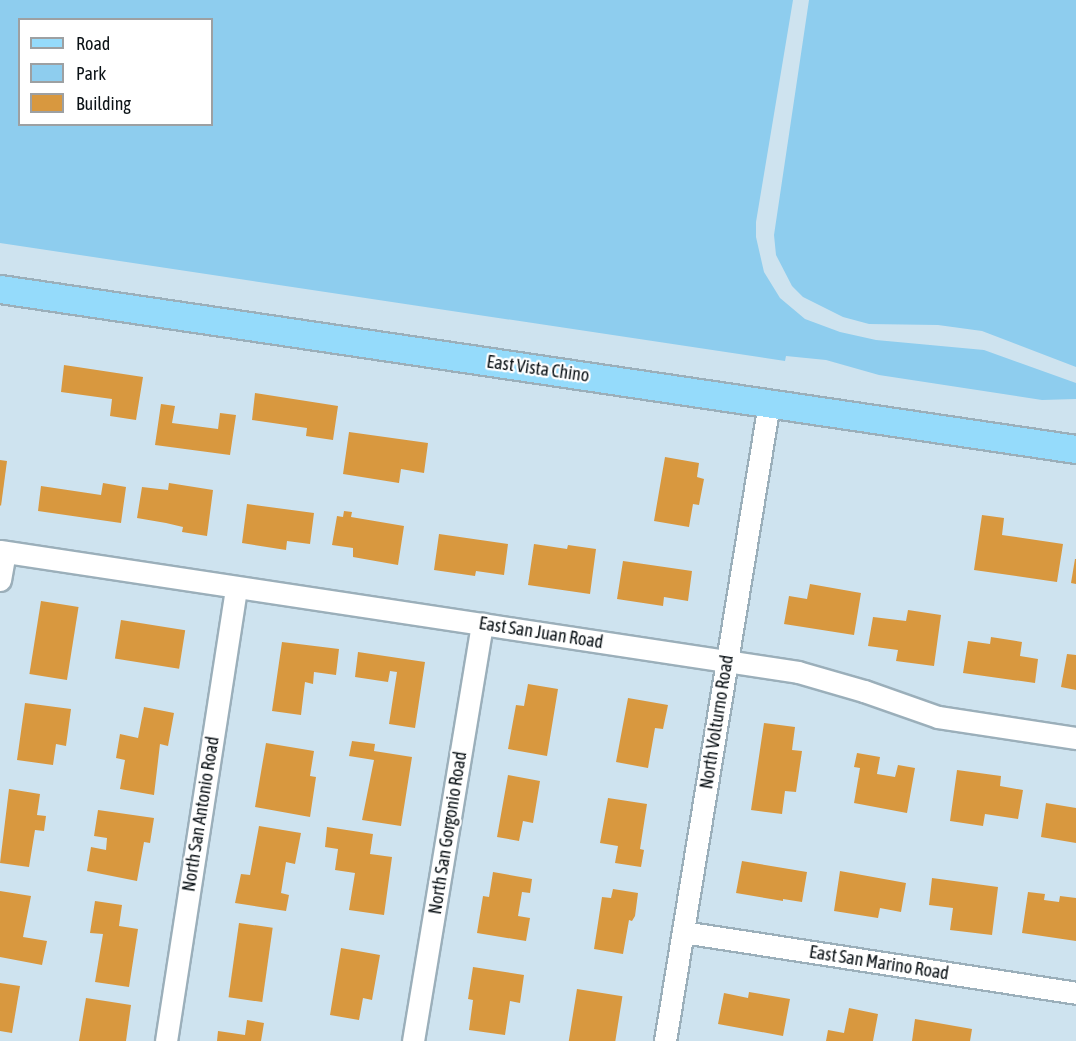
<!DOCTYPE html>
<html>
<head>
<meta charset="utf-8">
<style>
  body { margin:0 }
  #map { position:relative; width:1076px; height:1041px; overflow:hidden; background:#cee3ef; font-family:"Asap Condensed",sans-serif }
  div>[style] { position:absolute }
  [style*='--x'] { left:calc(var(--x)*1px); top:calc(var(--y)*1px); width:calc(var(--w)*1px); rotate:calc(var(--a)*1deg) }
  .green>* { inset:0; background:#8ecdee }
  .building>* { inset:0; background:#d8983f; transform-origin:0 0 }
  .roads { filter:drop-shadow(2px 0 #9bafba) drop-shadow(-2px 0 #9bafba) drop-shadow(0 2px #9bafba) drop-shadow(0 -2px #9bafba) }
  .minor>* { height:21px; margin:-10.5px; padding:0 10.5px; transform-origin:10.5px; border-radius:10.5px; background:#fff }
  .major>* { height:27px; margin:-13.5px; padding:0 13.5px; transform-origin:13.5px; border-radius:13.5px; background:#95dbfb }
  span { translate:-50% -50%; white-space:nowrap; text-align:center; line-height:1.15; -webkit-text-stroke:4.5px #fff; paint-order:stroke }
  .street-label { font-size:18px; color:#0b1216 }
  .legend { position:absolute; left:18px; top:18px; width:195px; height:108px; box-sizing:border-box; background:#fff; border:2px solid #9da0a2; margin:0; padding:8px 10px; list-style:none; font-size:18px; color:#0b1216 }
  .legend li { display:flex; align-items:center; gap:12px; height:30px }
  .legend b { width:30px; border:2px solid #9da0a2 }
</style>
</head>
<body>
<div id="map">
  <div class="green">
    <i style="clip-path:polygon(evenodd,0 0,793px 0,756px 222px,756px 237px,764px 272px,780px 298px,805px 319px,840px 332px,876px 340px,984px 350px,1076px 383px,1076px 399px,1042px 400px,879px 375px,826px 360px,786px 356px,785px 361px,0 243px,0 0,20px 20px,212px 20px,212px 124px,20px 124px,20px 20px)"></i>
    <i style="clip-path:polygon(809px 0,1076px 0,1076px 367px,982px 331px,938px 325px,869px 324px,843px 317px,803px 297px,792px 286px,776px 255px,774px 235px)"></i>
  </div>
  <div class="building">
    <i style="clip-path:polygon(64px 365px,143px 377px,136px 420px,110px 416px,112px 399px,61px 392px)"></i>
    <i style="clip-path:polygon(255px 393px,338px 406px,333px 440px,306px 436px,307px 428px,252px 420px)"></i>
    <i style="clip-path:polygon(161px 404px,175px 406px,172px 423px,218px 429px,220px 413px,236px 415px,230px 455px,155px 445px)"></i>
    <i style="clip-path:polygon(349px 432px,428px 443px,424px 473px,401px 469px,399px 483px,343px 474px)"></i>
    <i style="clip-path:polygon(665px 457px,699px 463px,697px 477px,704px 479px,699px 505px,693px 504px,689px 527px,654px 521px)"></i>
    <i style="clip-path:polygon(0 460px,7px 461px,1px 506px,0 505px)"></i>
    <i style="clip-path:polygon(103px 483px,126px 487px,121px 523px,38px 511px,41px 486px,101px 495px)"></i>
    <i style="clip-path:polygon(169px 483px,213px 490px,207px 536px,182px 532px,183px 527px,166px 523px,137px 518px,142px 487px,168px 490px)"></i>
    <i style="clip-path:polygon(247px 504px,314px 513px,310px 544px,287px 541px,286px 550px,242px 543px)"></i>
    <i style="clip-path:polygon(344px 511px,352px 512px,351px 517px,404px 526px,398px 565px,353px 557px,353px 548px,332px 545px,337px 516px,343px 517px)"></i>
    <i style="clip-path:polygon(982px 515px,1004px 518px,1002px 535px,1063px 544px,1057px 582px,974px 570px)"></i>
    <i style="clip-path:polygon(439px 534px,508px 544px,504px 575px,476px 571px,475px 576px,434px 570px)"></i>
    <i style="clip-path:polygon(534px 544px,567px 549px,568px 545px,596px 549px,590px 594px,528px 585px)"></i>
    <i style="clip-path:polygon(1075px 559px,1076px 559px,1076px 584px,1071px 583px)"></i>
    <i style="clip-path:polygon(623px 561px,692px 571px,688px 601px,664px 597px,663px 606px,617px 599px)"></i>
    <i style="clip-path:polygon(810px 584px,861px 593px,854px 635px,784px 624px,789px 596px,807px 599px)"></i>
    <i style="left:41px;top:601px;width:38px;height:74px;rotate:9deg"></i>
    <i style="clip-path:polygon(908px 610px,941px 615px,934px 666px,896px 661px,898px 650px,868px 646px,873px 617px,906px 621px)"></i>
    <i style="left:121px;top:620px;width:65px;height:39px;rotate:9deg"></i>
    <i style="clip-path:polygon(991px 637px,1022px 642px,1020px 656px,1038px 659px,1035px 683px,963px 673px,968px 641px,990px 644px)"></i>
    <i style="clip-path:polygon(282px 642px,339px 649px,336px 675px,314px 672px,313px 684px,305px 682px,301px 715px,272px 711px)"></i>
    <i style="clip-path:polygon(358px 652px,425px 662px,415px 728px,389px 724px,397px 672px,390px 671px,388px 682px,355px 677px)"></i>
    <i style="clip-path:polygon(1067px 654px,1076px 655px,1076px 690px,1061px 687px)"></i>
    <i style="clip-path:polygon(528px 684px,558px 689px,547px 756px,508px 749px,516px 705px,524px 706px)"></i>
    <i style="clip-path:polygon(628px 698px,668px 705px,663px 729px,655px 728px,648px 768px,616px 762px)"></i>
    <i style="clip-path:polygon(25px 703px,71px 709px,66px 746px,56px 744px,53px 765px,17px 760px)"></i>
    <i style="clip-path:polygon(144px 707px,174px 713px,168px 746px,160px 744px,154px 795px,120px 789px,125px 760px,116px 758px,120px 734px,138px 738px)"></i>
    <i style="clip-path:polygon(764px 723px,795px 727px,792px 750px,802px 751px,796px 792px,785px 791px,782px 814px,751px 810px)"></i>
    <i style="clip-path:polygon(352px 741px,375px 744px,374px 751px,412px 757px,401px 826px,362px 820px,374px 760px,349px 756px)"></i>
    <i style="clip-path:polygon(266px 743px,314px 751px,310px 776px,316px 777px,310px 817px,255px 807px)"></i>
    <i style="clip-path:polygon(857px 753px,880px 757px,877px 774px,895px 777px,898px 765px,915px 768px,907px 813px,854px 803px,860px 768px,854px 767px)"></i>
    <i style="clip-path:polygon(957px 770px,1001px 776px,1000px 786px,1023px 790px,1018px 819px,985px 814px,983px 826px,950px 821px)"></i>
    <i style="clip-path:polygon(508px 775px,540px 781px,533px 823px,523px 821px,519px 841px,497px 837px)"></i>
    <i style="clip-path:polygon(9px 789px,40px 794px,37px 815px,46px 816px,44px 831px,35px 830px,29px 867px,0 863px)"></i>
    <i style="clip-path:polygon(608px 798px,647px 804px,640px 849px,644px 850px,641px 867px,615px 863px,618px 846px,600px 843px)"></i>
    <i style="clip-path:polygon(1046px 803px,1076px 808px,1076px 843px,1041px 837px)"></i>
    <i style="clip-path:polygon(98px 810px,154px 818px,150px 843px,144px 842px,137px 881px,87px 871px,91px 847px,106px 850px,107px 838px,94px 836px)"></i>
    <i style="clip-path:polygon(259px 826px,301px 833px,295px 864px,286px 862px,281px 893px,289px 895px,286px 911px,235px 903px,241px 874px,250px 875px)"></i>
    <i style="clip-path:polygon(327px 827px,373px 834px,370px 854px,392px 857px,384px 915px,349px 910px,355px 873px,335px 870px,338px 849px,325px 847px)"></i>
    <i style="clip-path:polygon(742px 861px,807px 872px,802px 902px,783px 899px,783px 901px,736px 893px)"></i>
    <i style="clip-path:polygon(840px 871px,906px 883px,901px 912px,880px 908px,878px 918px,834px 911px)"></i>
    <i style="clip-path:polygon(493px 872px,532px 879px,530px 893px,522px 892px,518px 916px,530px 918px,526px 941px,477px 933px,483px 896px,489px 897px)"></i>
    <i style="clip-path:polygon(932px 878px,998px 887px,992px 935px,950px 930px,953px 908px,929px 905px)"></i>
    <i style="clip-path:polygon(613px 889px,638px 893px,635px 916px,632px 921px,629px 920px,623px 954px,594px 949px,602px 897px,611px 898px)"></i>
    <i style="clip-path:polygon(0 891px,31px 896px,23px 937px,47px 941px,42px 965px,0 957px)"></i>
    <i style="clip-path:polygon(1028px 892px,1045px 894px,1044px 900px,1059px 902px,1060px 896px,1076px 898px,1076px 941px,1022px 933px)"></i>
    <i style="clip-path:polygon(95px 901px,122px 905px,119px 926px,138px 929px,129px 987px,95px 982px,103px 934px,90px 933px)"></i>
    <i style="left:239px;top:923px;width:34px;height:75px;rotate:8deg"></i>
    <i style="clip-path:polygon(341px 948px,380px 955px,372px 1000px,363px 998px,359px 1020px,330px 1015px)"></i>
    <i style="clip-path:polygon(473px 967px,524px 975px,520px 1003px,510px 1001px,505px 1035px,469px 1030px,473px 1000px,468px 999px)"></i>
    <i style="clip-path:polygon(0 983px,20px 986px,12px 1033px,0 1031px)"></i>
    <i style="left:577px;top:989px;width:46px;height:53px;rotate:9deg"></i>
    <i style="clip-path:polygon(749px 992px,790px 999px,783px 1036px,718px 1024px,724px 993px,748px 998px)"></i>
    <i style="clip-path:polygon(86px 998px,131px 1005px,126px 1041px,79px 1041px)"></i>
    <i style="clip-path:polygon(849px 1008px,878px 1014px,873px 1041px,826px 1041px,828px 1030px,844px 1033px)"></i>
    <i style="clip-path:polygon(915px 1019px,972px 1029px,970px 1041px,912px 1041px)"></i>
    <i style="clip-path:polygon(247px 1020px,264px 1023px,261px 1041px,217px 1041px,218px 1031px,245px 1035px)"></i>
  </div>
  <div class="roads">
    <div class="minor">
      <i style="--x:0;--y:551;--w:807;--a:8.62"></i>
      <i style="--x:798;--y:672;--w:69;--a:16.1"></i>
      <i style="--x:864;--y:691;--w:78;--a:19.4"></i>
      <i style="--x:938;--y:717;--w:140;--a:8.7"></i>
      <i style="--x:0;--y:580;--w:28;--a:-80"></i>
      <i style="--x:683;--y:932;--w:398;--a:8.8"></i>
      <i style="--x:166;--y:1041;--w:459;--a:-81.2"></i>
      <i style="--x:413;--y:1041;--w:423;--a:-80.6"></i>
      <i style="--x:665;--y:1041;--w:646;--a:-80.74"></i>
    </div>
    <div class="major">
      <i style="--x:0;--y:289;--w:1088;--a:8.46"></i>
    </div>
  </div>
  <div class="street-label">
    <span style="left:538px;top:369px;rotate:8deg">East Vista Chino</span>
    <span style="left:541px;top:633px;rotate:9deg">East San Juan Road</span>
    <span style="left:717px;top:722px;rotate:-81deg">North Volturno Road</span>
    <span style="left:201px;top:814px;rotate:-81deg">North San Antonio Road</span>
    <span style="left:448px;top:833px;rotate:-81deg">North San Gorgonio Road</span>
    <span style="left:879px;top:963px;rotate:9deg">East San Marino Road</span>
  </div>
  <ul class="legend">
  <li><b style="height:8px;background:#95dbfb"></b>Road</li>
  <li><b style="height:16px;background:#8ecdee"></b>Park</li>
  <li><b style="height:16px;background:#d8983f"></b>Building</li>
  </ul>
</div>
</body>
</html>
